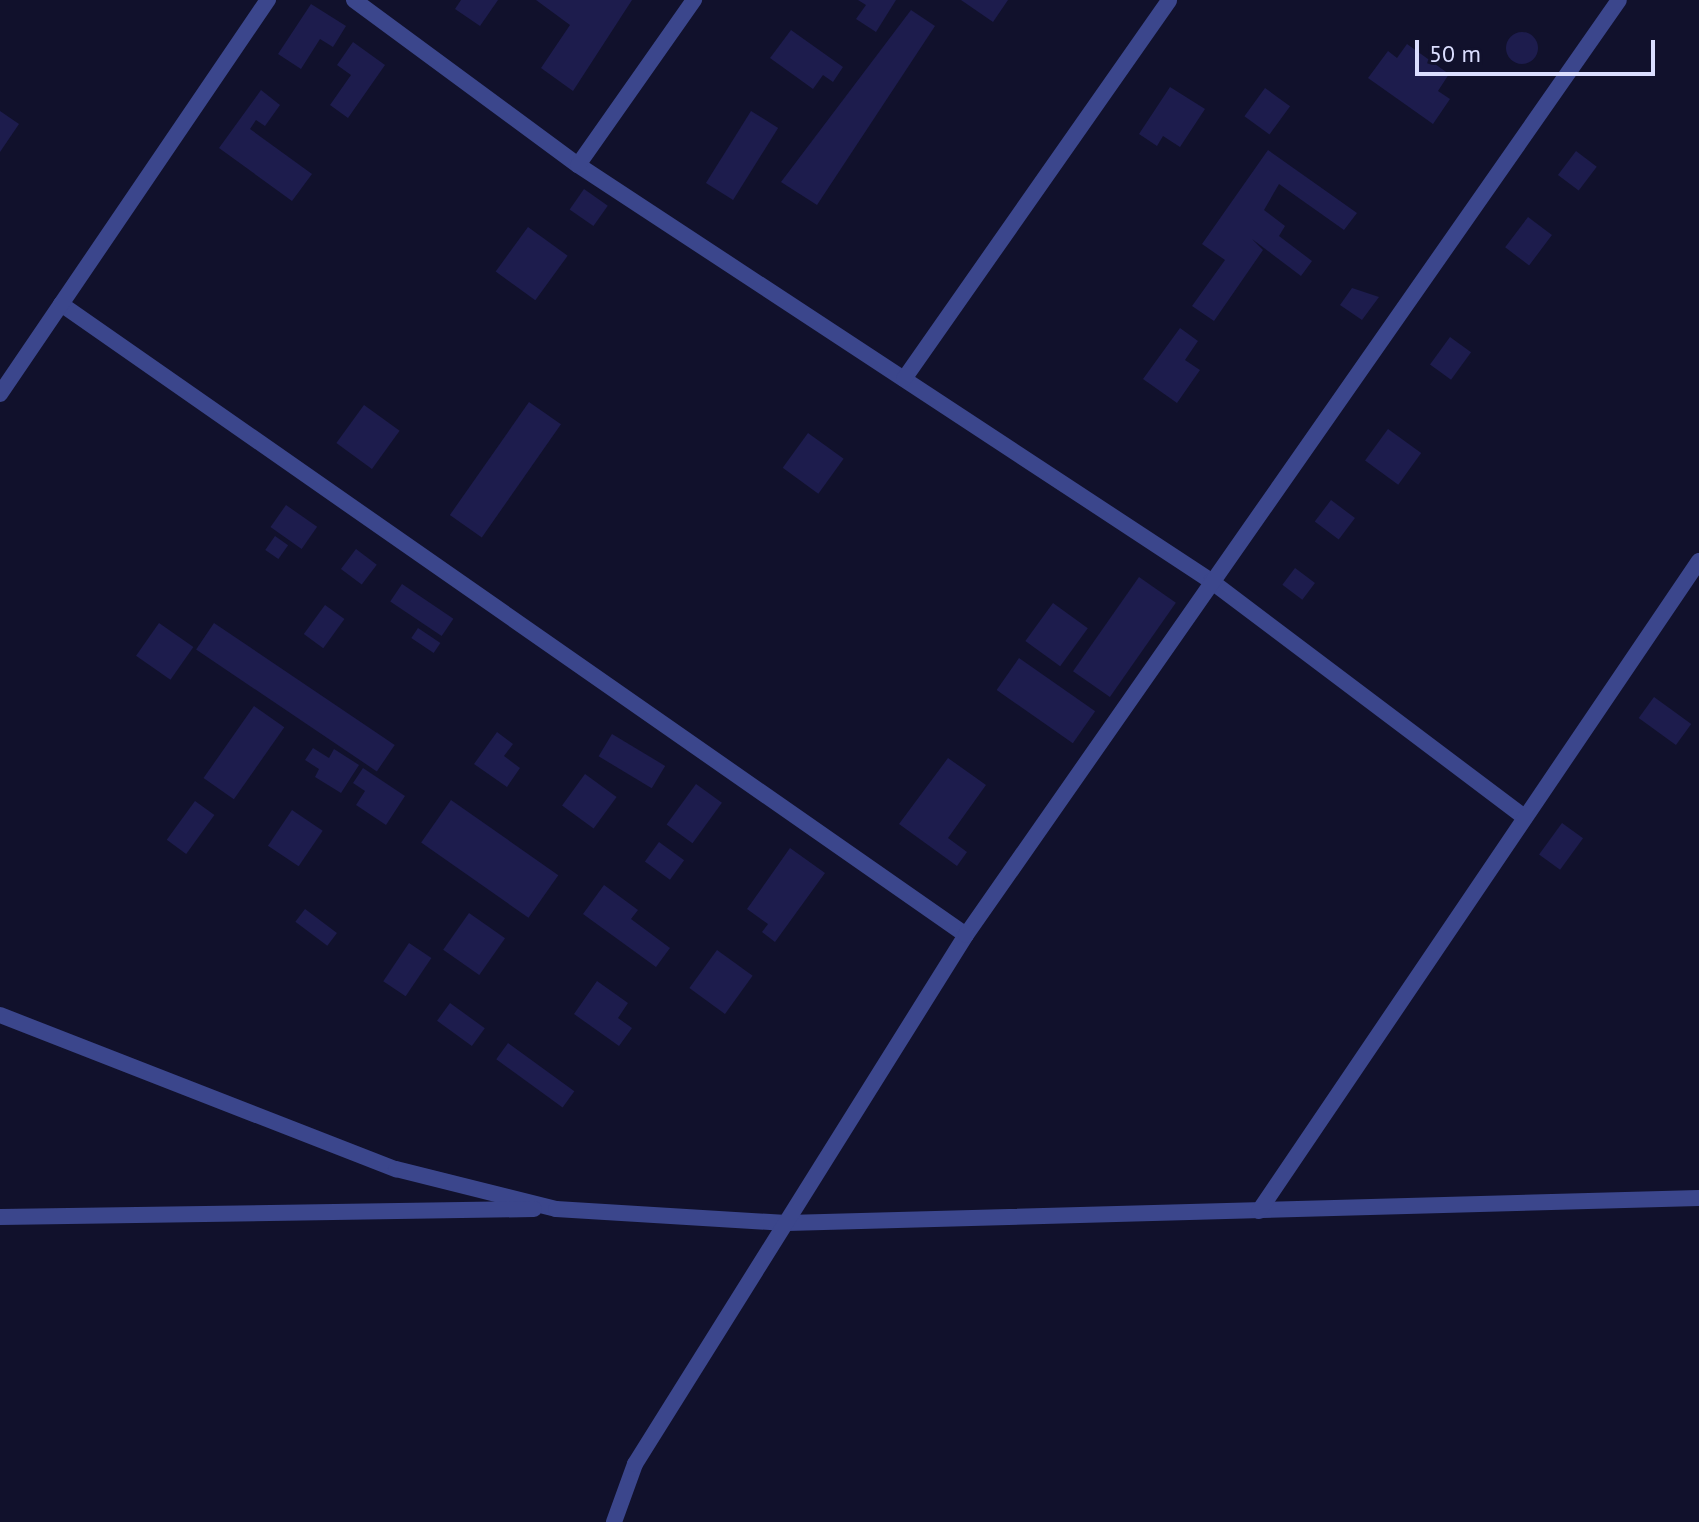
<!DOCTYPE html>
<html>
<head>
<meta charset="utf-8">
<style>
  body { margin:0 }
  #map { position:relative; width:1699px; height:1522px; overflow:hidden; background:#11112c; font-family:"PT Sans",sans-serif }
  div>[style] { position:absolute }
  [style*='--x'] { left:calc(var(--x)*1px); top:calc(var(--y)*1px); width:calc(var(--w)*1px); rotate:calc(var(--a)*1deg) }
  .building>* { inset:0; background:#1d1c4d; transform-origin:0 0 }
  .round { border-radius:50% }
  .street>* { height:16px; margin:-8px; padding:0 8px; transform-origin:8px; border-radius:8px; background:#3b468c }
  span { translate:-50% -50%; white-space:nowrap; text-align:center; line-height:1.15; -webkit-text-stroke:6px #11112c; paint-order:stroke }
  .scale { position:absolute; left:1415px; top:40px; width:240px; height:36px; box-sizing:border-box; border:4px solid #dbdeff; border-top:0; padding-left:10px; font-size:24px; line-height:28px; white-space:nowrap; color:#dbdeff; -webkit-text-stroke:6px #11112c; paint-order:stroke }
</style>
</head>
<body>
<div id="map">
  <div class="building">
    <i style="clip-path:polygon(461px 0,498px 0,480px 26px,455px 9px)"></i>
    <i style="clip-path:polygon(536px 0,632px 0,573px 91px,541px 68px,570px 25px)"></i>
    <i style="clip-path:polygon(858px 0,896px 0,876px 32px,856px 19px,866px 5px)"></i>
    <i style="clip-path:polygon(961px 0,1008px 0,993px 22px)"></i>
    <i style="clip-path:polygon(311px 4px,346px 26px,333px 47px,320px 39px,301px 69px,278px 54px)"></i>
    <i style="clip-path:polygon(911px 10px,935px 26px,817px 205px,781px 182px)"></i>
    <i style="clip-path:polygon(791px 30px,843px 67px,833px 82px,823px 75px,813px 89px,770px 58px)"></i>
    <i class="round" style="left:1506px;top:32px;width:32px;height:32px"></i>
    <i style="clip-path:polygon(353px 42px,385px 65px,348px 118px,330px 105px,351px 75px,337px 65px)"></i>
    <i style="clip-path:polygon(1407px 44px,1449px 74px,1438px 91px,1450px 99px,1433px 124px,1368px 78px,1388px 51px,1397px 58px)"></i>
    <i style="clip-path:polygon(1170px 87px,1205px 109px,1180px 147px,1163px 136px,1157px 146px,1139px 134px)"></i>
    <i style="left:1265px;top:88px;width:31px;height:35px;rotate:36deg"></i>
    <i style="clip-path:polygon(261px 90px,280px 105px,265px 126px,256px 120px,250px 129px,312px 174px,292px 201px,219px 148px)"></i>
    <i style="clip-path:polygon(0 111px,19px 124px,0 152px)"></i>
    <i style="left:751px;top:111px;width:32px;height:85px;rotate:32deg"></i>
    <i style="clip-path:polygon(1268px 150px,1357px 213px,1344px 230px,1279px 184px,1264px 210px,1285px 226px,1279px 236px,1312px 261px,1301px 276px,1252px 239px,1263px 250px,1214px 321px,1192px 306px,1225px 260px,1202px 244px)"></i>
    <i style="left:1576px;top:151px;width:26px;height:30px;rotate:37deg"></i>
    <i style="left:584px;top:189px;width:29px;height:25px;rotate:35deg"></i>
    <i style="left:1528px;top:217px;width:30px;height:38px;rotate:37deg"></i>
    <i style="left:528px;top:227px;width:49px;height:55px;rotate:36deg"></i>
    <i style="clip-path:polygon(1352px 288px,1379px 297px,1362px 320px,1340px 305px)"></i>
    <i style="clip-path:polygon(1180px 328px,1198px 341px,1185px 360px,1200px 370px,1177px 403px,1143px 379px)"></i>
    <i style="left:1450px;top:337px;width:26px;height:34px;rotate:36deg"></i>
    <i style="left:529px;top:402px;width:39px;height:138px;rotate:35deg"></i>
    <i style="left:364px;top:405px;width:44px;height:47px;rotate:36deg"></i>
    <i style="left:1388px;top:429px;width:41px;height:39px;rotate:36deg"></i>
    <i style="left:808px;top:433px;width:44px;height:43px;rotate:36deg"></i>
    <i style="left:1331px;top:500px;width:30px;height:27px;rotate:37deg"></i>
    <i style="left:286px;top:505px;width:38px;height:27px;rotate:35deg"></i>
    <i style="left:275px;top:536px;width:16px;height:17px;rotate:35deg"></i>
    <i style="left:356px;top:549px;width:26px;height:25px;rotate:37deg"></i>
    <i style="left:1295px;top:568px;width:25px;height:21px;rotate:37deg"></i>
    <i style="left:1139px;top:577px;width:45px;height:115px;rotate:35deg"></i>
    <i style="left:402px;top:584px;width:62px;height:21px;rotate:34deg"></i>
    <i style="left:1053px;top:603px;width:43px;height:47px;rotate:36deg"></i>
    <i style="left:325px;top:605px;width:24px;height:36px;rotate:36deg"></i>
    <i style="left:159px;top:623px;width:42px;height:40px;rotate:35deg"></i>
    <i style="left:214px;top:623px;width:218px;height:32px;rotate:34deg"></i>
    <i style="left:418px;top:628px;width:27px;height:12px;rotate:34deg"></i>
    <i style="left:1019px;top:658px;width:93px;height:39px;rotate:35deg"></i>
    <i style="left:1654px;top:697px;width:46px;height:26px;rotate:36deg"></i>
    <i style="left:254px;top:706px;width:37px;height:88px;rotate:35deg"></i>
    <i style="clip-path:polygon(497px 732px,513px 744px,504px 756px,520px 768px,507px 787px,474px 764px)"></i>
    <i style="left:612px;top:734px;width:62px;height:26px;rotate:31deg"></i>
    <i style="clip-path:polygon(313px 748px,329px 758px,334px 749px,359px 765px,341px 793px,315px 777px,319px 769px,305px 760px)"></i>
    <i style="clip-path:polygon(948px 758px,986px 785px,948px 838px,967px 852px,957px 866px,899px 824px)"></i>
    <i style="clip-path:polygon(363px 768px,405px 796px,386px 825px,356px 805px,365px 791px,353px 783px)"></i>
    <i style="left:585px;top:774px;width:39px;height:39px;rotate:36deg"></i>
    <i style="left:696px;top:784px;width:32px;height:50px;rotate:36deg"></i>
    <i style="left:451px;top:800px;width:131px;height:52px;rotate:35deg"></i>
    <i style="left:195px;top:801px;width:24px;height:48px;rotate:36deg"></i>
    <i style="left:292px;top:810px;width:37px;height:43px;rotate:34deg"></i>
    <i style="left:1562px;top:823px;width:26px;height:39px;rotate:36deg"></i>
    <i style="left:659px;top:842px;width:31px;height:24px;rotate:36deg"></i>
    <i style="clip-path:polygon(790px 848px,825px 873px,775px 942px,762px 932px,768px 924px,747px 909px)"></i>
    <i style="clip-path:polygon(604px 885px,638px 910px,631px 919px,670px 948px,656px 967px,583px 914px)"></i>
    <i style="left:305px;top:909px;width:40px;height:16px;rotate:37deg"></i>
    <i style="left:469px;top:913px;width:44px;height:45px;rotate:35deg"></i>
    <i style="left:409px;top:943px;width:27px;height:46px;rotate:34deg"></i>
    <i style="left:717px;top:950px;width:44px;height:47px;rotate:36deg"></i>
    <i style="clip-path:polygon(597px 981px,628px 1003px,618px 1018px,632px 1028px,619px 1046px,574px 1014px)"></i>
    <i style="left:450px;top:1003px;width:43px;height:22px;rotate:36deg"></i>
    <i style="left:508px;top:1043px;width:82px;height:20px;rotate:36deg"></i>
  </div>
  <div class="street">
    <i style="--x:354;--y:0;--w:278;--a:36.4"></i>
    <i style="--x:578;--y:165;--w:757;--a:33.31"></i>
    <i style="--x:1211;--y:581;--w:393;--a:37"></i>
    <i style="--x:578;--y:165;--w:202;--a:-54.9"></i>
    <i style="--x:61;--y:304;--w:1103;--a:34.89"></i>
    <i style="--x:904;--y:379;--w:462;--a:-55"></i>
    <i style="--x:0;--y:394;--w:477;--a:-55.8"></i>
    <i style="--x:0;--y:1015;--w:425;--a:21.3"></i>
    <i style="--x:396;--y:1169;--w:165;--a:14"></i>
    <i style="--x:556;--y:1209;--w:231;--a:3.5"></i>
    <i style="--x:787;--y:1223;--w:912;--a:-1.57"></i>
    <i style="--x:1259;--y:1211;--w:785;--a:-55.91"></i>
    <i style="--x:0;--y:1217;--w:534;--a:-0.86"></i>
    <i style="--x:614;--y:1522;--w:62;--a:-70.1"></i>
    <i style="--x:635;--y:1464;--w:624;--a:-57.97"></i>
    <i style="--x:966;--y:935;--w:1140;--a:-55.07"></i>
  </div>
  <div class="scale">50 m</div>
</div>
</body>
</html>
